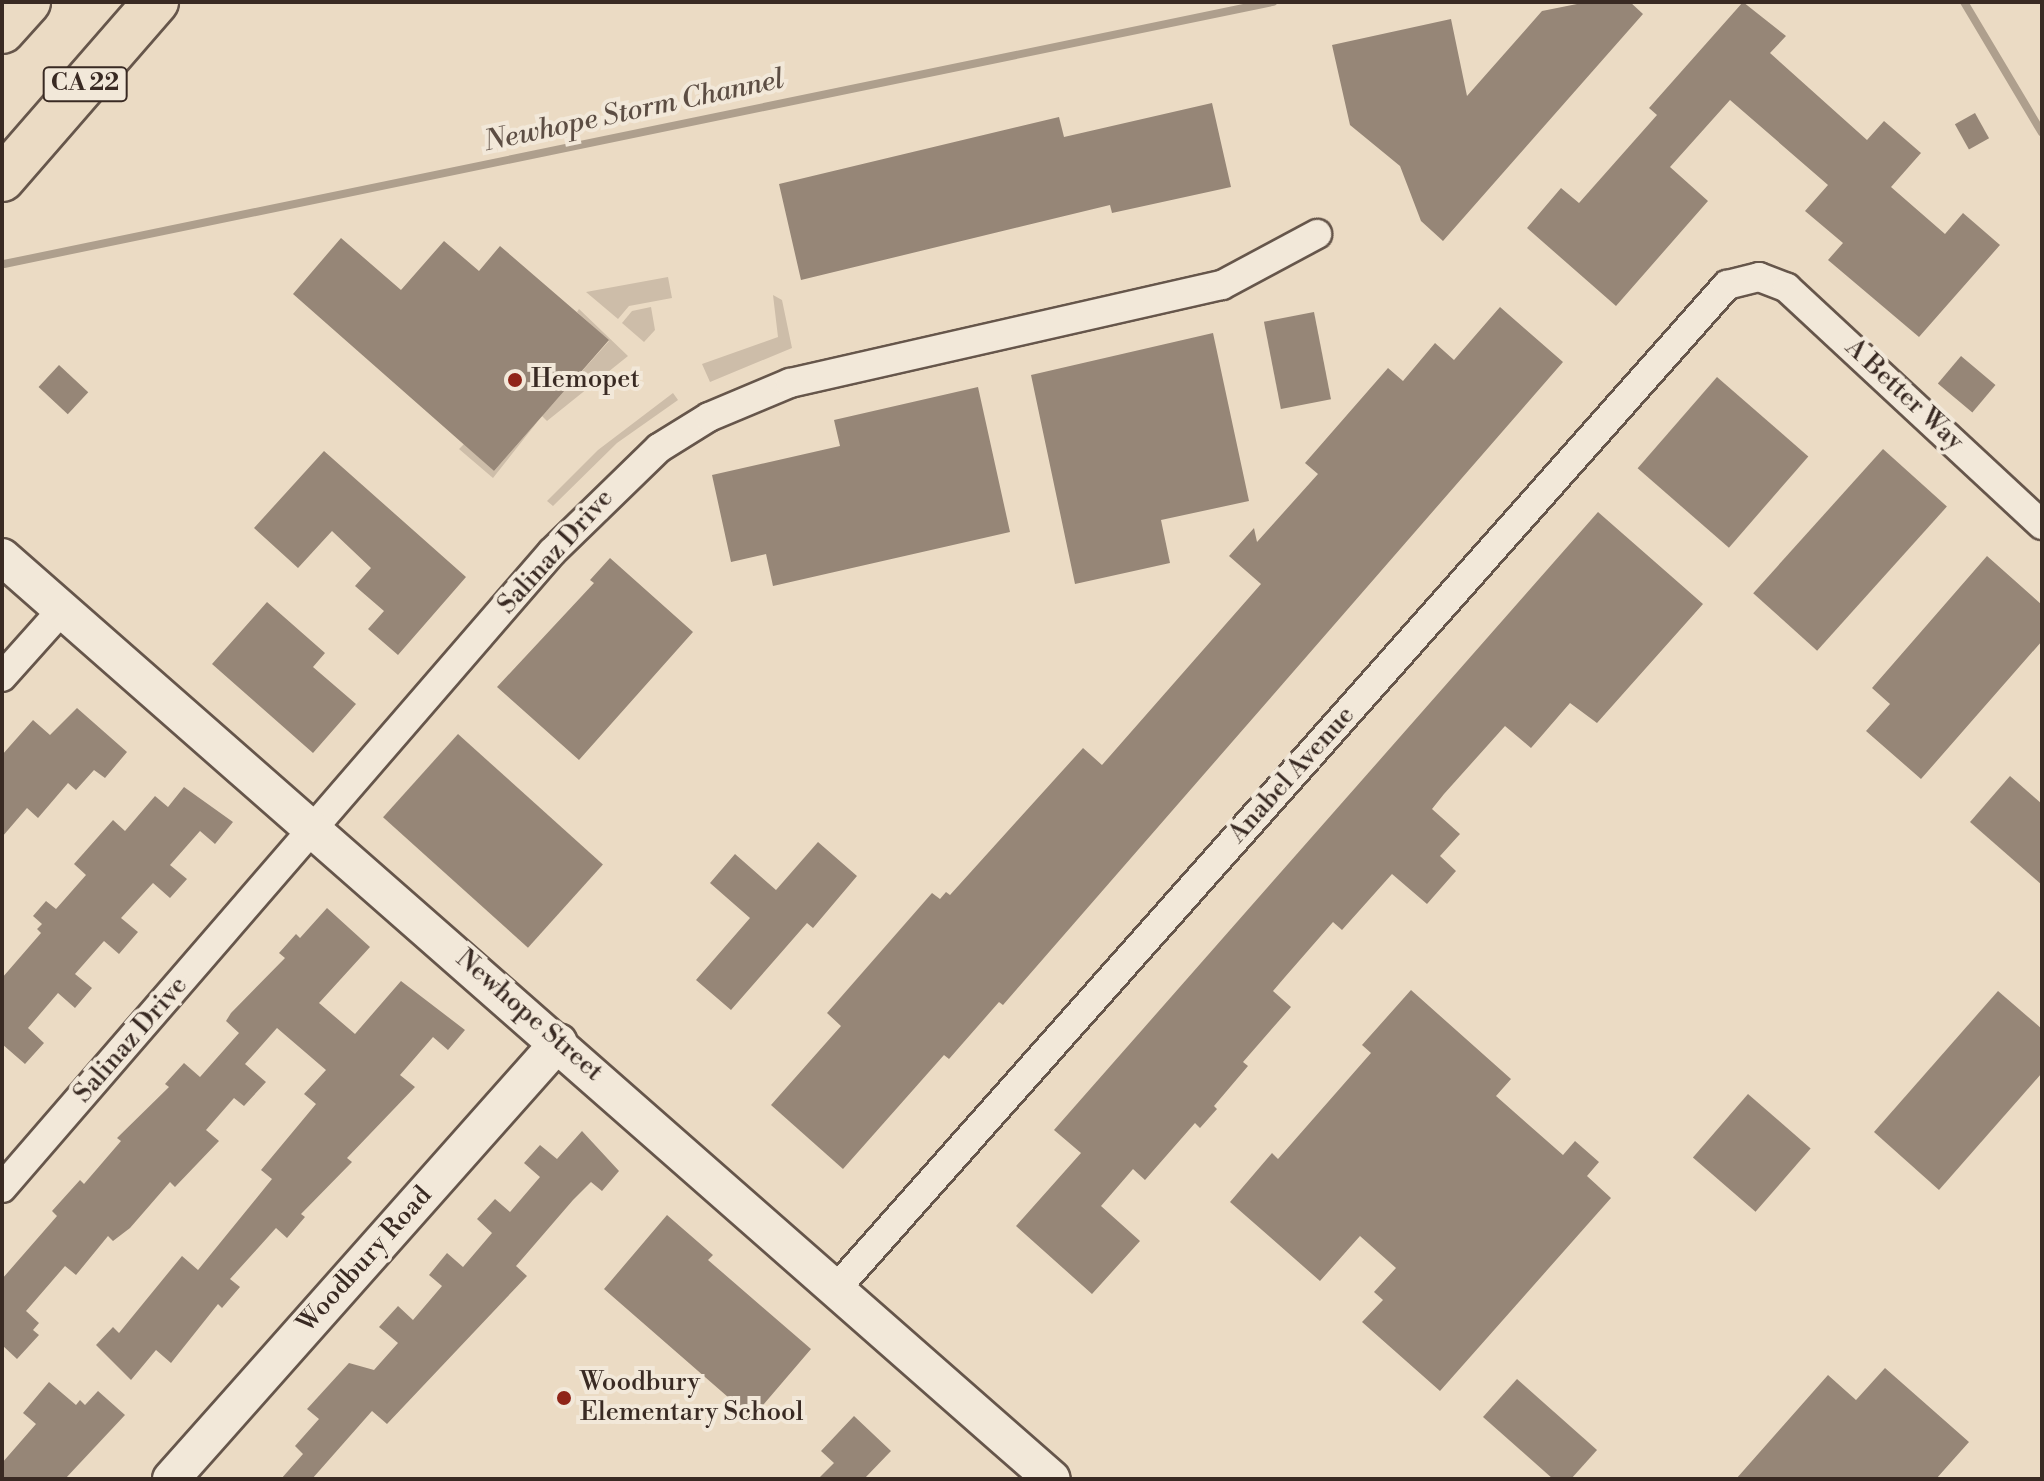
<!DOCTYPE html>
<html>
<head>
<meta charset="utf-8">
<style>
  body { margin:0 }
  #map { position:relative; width:2044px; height:1481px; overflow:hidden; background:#ebdbc4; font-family:"Libre Bodoni",serif }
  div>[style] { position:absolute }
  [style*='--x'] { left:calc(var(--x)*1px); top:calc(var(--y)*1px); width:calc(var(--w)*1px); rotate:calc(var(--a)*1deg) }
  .green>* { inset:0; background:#cdbda9 }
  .stream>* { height:8px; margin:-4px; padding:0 4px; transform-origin:4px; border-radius:4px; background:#ae9f8d }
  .building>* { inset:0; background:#968677; transform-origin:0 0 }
  .roads { filter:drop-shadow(2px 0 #66564b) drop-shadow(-2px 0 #66564b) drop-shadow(0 2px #66564b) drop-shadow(0 -2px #66564b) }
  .minor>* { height:28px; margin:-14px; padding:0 14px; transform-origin:14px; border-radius:14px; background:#f2e8d9 }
  .tertiary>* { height:36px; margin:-18px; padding:0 18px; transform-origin:18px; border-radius:18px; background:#f2e8d9 }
  .motorway>* { height:44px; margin:-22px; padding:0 22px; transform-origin:22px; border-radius:22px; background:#ebdbc4 }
  .dots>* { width:22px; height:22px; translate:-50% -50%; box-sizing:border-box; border:4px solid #f2e8d9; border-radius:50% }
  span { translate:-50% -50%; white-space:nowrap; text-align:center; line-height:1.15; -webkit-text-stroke:8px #f2e8d9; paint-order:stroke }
  .shield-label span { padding:2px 6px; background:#f2e8d9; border:2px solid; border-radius:6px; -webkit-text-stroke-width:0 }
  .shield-label { font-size:24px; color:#392a23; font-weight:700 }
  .poi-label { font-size:26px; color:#392a23 }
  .left { translate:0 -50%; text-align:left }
  .street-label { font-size:26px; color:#392a23 }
  .water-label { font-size:28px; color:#5c4d43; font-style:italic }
  .frame { position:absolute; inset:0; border:4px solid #392a23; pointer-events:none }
</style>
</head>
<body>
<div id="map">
  <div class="green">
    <i style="clip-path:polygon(668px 277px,672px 298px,629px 306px,618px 319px,586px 292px)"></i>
    <i style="clip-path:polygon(773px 295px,782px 300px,792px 348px,710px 382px,702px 364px,778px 337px)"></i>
    <i style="clip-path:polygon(651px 307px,655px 330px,644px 342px,622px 323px,632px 311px)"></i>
    <i style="clip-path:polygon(579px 309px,628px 356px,547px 421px,542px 416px,609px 341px,577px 312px)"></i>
    <i style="clip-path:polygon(673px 393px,678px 400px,617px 443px,553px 506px,547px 501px,598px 450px)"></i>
    <i style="clip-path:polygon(538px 421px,493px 478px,459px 449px,464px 444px,494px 471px)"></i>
  </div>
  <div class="stream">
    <i style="--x:1964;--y:2;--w:152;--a:59.2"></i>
    <i style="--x:4;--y:264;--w:1296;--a:-11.67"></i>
  </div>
  <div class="building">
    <i style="clip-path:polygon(1587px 2px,1630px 2px,1643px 14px,1443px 241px,1421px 221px,1400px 166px,1350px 125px,1332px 45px,1451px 19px,1467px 96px,1542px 11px)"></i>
    <i style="clip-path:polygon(1743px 2px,1786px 36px,1770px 53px,1867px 140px,1884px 121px,1921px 153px,1891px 187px,1945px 234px,1963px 213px,2000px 245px,1919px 337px,1828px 260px,1843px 243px,1805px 211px,1828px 185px,1730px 100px,1670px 167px,1708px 201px,1616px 306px,1527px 228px,1561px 188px,1579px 203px,1657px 115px,1649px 108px)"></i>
    <i style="clip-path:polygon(1212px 103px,1231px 187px,1112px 213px,1110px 205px,801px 280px,779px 184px,1059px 117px,1064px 137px)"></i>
    <i style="left:1975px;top:113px;width:29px;height:23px;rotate:61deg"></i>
    <i style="clip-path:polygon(341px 238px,401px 290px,444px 241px,479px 271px,500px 246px,609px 340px,494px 471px,293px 294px)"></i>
    <i style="clip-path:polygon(1500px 307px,1563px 362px,1003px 1005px,999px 1002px,949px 1059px,944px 1055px,843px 1169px,771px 1105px,841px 1026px,827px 1013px,932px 893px,940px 899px,946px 892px,950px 895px,1083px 748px,1102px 765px,1261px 584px,1229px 556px,1254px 528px,1257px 542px,1318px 474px,1305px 463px,1388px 368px,1403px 381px,1435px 343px,1454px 360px)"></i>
    <i style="left:1314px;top:312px;width:89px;height:51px;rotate:79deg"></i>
    <i style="clip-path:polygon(1213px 333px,1249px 501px,1161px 520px,1170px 563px,1075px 584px,1031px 375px)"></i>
    <i style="left:1961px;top:356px;width:45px;height:36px;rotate:40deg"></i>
    <i style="left:59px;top:365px;width:40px;height:30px;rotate:43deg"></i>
    <i style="left:1717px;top:377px;width:121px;height:121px;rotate:41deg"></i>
    <i style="clip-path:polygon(978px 387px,1010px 532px,773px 586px,766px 554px,731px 562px,712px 475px,840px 446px,834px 420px)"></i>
    <i style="left:1883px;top:449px;width:86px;height:194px;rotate:42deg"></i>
    <i style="clip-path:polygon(324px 451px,466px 577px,398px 655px,368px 629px,384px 611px,355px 586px,371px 568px,332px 531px,298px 568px,254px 528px)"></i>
    <i style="clip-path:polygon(1598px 512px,1703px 604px,1597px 723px,1570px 703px,1531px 748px,1505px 726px,1444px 794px,1432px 809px,1460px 834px,1440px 856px,1456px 871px,1427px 904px,1392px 874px,1342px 930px,1333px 922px,1285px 977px,1273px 991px,1291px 1007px,1243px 1062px,1248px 1066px,1214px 1106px,1217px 1109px,1200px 1128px,1195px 1123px,1145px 1180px,1133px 1169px,1101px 1206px,1140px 1241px,1092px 1294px,1016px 1226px,1081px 1153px,1054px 1130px)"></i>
    <i style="clip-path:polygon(1987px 556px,2042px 605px,2042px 641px,1921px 779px,1866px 731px,1890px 704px,1872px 688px)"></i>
    <i style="clip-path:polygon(610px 558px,693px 632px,579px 760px,497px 687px,594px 583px,590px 580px)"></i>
    <i style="clip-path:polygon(267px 602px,325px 653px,313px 667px,356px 704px,313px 753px,212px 664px)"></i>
    <i style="clip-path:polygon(77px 708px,127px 752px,105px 778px,94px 770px,76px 790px,68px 783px,38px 818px,27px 808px,2px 837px,2px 755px,33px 720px,50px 735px)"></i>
    <i style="left:458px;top:734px;width:195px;height:112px;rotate:42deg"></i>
    <i style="clip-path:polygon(2010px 776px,2042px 804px,2042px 885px,1970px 822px)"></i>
    <i style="clip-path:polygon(184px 787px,233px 822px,215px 844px,200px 831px,170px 865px,187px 879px,170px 898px,153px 883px,121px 918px,138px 932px,119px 954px,104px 941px,75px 974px,92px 988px,75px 1008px,58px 993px,28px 1028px,44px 1043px,25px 1064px,2px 1044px,2px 978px,41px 933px,37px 929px,42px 924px,33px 916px,46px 901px,56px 909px,86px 875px,74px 864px,113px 820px,125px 831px,155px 796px,168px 807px)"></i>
    <i style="clip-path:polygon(818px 842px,857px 876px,813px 928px,807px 923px,731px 1010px,696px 980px,750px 918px,710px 883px,735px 854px,776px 890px)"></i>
    <i style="clip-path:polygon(327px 908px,370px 947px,319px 1003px,355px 1034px,401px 981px,465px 1030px,448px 1050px,433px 1037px,400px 1075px,415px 1087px,347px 1158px,352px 1162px,301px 1214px,305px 1217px,287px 1238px,276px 1228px,230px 1279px,240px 1287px,222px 1308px,218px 1304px,171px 1363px,156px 1350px,131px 1380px,96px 1345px,113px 1327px,119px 1333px,182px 1256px,198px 1270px,272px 1179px,261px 1170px,316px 1104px,304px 1094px,326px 1070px,277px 1028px,245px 1064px,266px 1082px,244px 1106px,234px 1098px,206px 1130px,219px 1141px,175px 1187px,170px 1182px,130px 1228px,113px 1241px,108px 1236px,76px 1275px,65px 1266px,26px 1311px,39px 1323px,33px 1330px,39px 1335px,17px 1359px,2px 1345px,2px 1279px,57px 1216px,52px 1211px,80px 1180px,84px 1184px,121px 1141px,117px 1138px,169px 1087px,165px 1084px,184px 1063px,200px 1077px,239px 1033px,226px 1021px,231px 1013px,285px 958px,279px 953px,296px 934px,300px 938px)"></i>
    <i style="clip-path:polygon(1411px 990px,1511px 1079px,1496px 1096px,1563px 1155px,1575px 1141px,1599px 1162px,1587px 1176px,1611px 1198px,1440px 1391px,1362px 1322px,1383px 1300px,1374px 1292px,1396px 1268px,1360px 1236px,1320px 1281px,1230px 1202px,1272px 1153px,1278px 1159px,1371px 1053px,1362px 1045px)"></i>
    <i style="clip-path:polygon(1998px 991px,2042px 1029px,2042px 1073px,1939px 1190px,1874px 1132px)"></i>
    <i style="left:1748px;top:1094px;width:83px;height:84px;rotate:41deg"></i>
    <i style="clip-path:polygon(582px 1131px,619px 1171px,602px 1191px,591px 1182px,573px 1200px,516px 1266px,527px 1276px,387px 1424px,372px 1411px,312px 1479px,281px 1479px,303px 1454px,295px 1446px,319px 1419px,307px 1409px,349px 1363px,374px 1370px,398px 1343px,379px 1327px,398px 1306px,413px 1320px,442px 1286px,429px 1275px,447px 1253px,463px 1267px,492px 1233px,477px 1219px,495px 1199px,510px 1212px,540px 1177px,524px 1163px,540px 1145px,557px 1159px)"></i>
    <i style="clip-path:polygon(667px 1215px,713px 1255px,708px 1260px,811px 1349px,752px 1418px,604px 1289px)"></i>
    <i style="clip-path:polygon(1885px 1368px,1969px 1442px,1936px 1479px,1736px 1479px,1828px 1375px,1856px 1400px)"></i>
    <i style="clip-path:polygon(1517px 1379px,1597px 1450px,1571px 1479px,1553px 1479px,1483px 1417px)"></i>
    <i style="clip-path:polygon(49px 1382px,76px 1405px,80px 1400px,85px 1405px,98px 1391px,125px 1415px,65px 1479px,2px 1479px,2px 1463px,36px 1424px,23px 1413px)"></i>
    <i style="clip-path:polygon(854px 1416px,891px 1451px,864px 1479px,818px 1479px,834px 1463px,821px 1451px)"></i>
  </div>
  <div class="roads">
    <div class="minor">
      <i style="--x:2;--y:677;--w:90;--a:-48.2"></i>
      <i style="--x:2;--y:1188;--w:841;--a:-49.15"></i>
      <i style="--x:552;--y:552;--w:149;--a:-44.2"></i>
      <i style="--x:659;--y:448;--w:59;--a:-31.8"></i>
      <i style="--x:709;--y:417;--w:88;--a:-22.8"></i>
      <i style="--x:790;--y:383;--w:443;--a:-12.8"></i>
      <i style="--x:1222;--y:285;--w:108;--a:-28.2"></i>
      <i style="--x:835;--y:1290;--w:1344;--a:-48.41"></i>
      <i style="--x:1727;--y:285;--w:33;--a:-14"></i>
      <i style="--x:1759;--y:277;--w:30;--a:21"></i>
      <i style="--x:1787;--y:288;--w:348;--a:42.9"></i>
    </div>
    <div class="tertiary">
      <i style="--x:2;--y:557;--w:1397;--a:41.29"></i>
      <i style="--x:171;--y:1479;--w:584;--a:-48.4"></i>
    </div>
    <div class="motorway">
      <i style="--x:2;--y:31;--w:39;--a:-48"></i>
      <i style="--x:2;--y:179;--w:235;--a:-49"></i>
    </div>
  </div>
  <div class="dots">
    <i style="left:515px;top:380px;background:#8f2418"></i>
    <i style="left:564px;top:1398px;background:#8f2418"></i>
  </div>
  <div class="shield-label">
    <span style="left:85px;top:84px">CA 22</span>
  </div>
  <div class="poi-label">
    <span class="left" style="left:531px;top:380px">Hemopet</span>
    <span class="left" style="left:580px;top:1398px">Woodbury<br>Elementary School</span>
  </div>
  <div class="street-label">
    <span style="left:1904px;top:395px;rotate:43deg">A Better Way</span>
    <span style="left:556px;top:552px;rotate:-48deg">Salinaz Drive</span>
    <span style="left:1292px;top:775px;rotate:-48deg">Anabel Avenue</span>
    <span style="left:529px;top:1016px;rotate:41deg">Newhope Street</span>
    <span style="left:131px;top:1040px;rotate:-49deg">Salinaz Drive</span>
    <span style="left:365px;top:1260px;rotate:-48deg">Woodbury Road</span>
  </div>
  <div class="water-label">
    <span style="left:634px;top:111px;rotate:-12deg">Newhope Storm Channel</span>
  </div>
  <div class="frame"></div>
</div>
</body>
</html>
